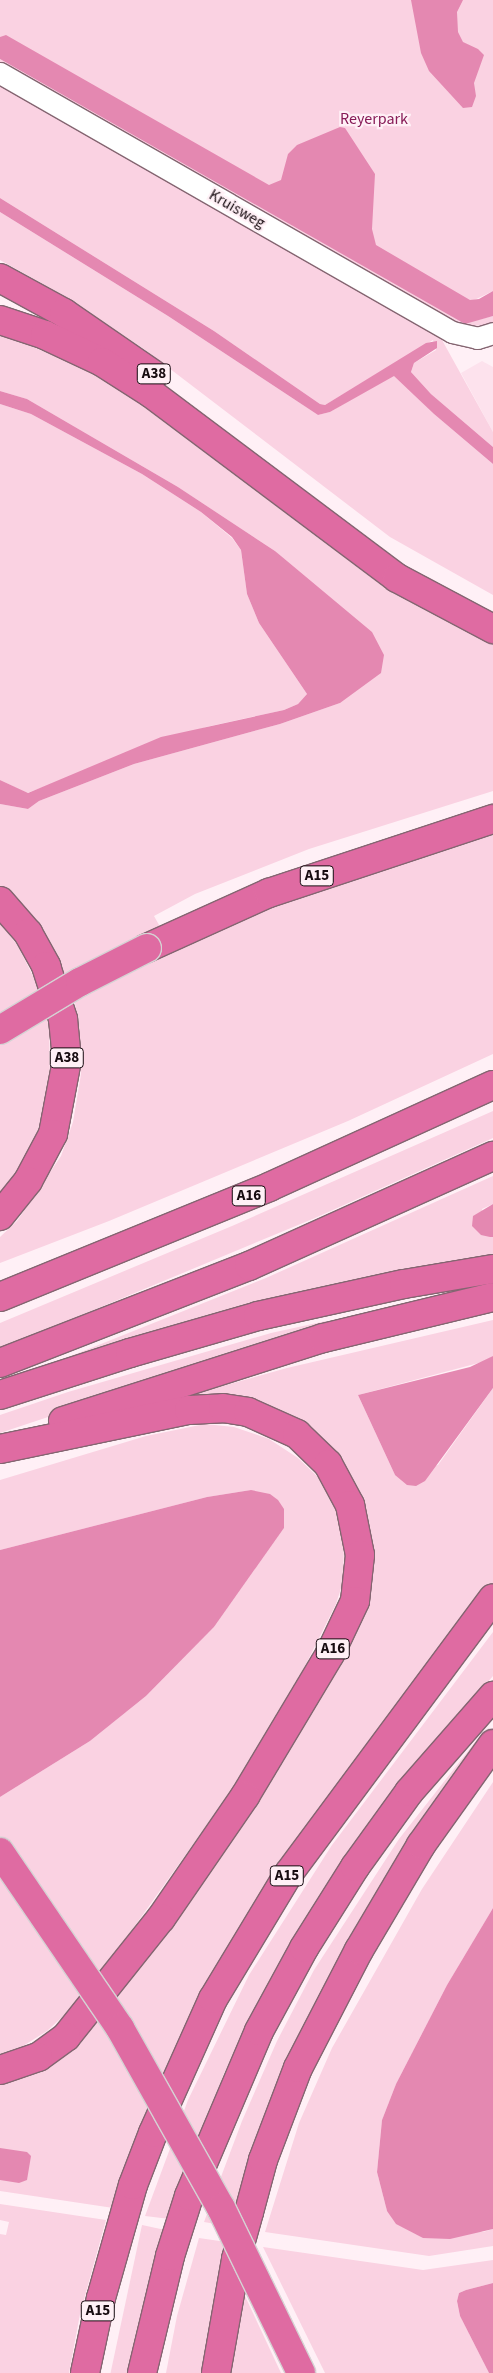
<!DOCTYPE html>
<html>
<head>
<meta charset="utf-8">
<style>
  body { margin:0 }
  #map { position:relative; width:493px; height:2373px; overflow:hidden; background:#fff0f6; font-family:"Source Sans 3",sans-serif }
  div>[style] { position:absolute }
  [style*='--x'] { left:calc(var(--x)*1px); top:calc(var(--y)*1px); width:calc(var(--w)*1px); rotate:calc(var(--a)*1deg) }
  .built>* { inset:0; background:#fde2ed }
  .green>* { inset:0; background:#fad2e2; transform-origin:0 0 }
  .water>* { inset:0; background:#e488b1 }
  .roads { filter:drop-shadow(1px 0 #846571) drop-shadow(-1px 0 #846571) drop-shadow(0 1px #846571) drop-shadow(0 -1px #846571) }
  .minor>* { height:21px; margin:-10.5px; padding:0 10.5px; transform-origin:10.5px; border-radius:10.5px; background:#fff }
  .highway>* { height:28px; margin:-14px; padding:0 14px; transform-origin:14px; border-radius:14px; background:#df6ba2 }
  .bridges { filter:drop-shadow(1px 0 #d5d3d4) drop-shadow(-1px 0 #d5d3d4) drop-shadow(0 1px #d5d3d4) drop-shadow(0 -1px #d5d3d4) }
  .highway-bridge>* { height:28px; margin:-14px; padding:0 14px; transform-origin:14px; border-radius:14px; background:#df6ba2 }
  span { translate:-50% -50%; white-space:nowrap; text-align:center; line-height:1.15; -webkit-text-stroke:4.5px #fff0f6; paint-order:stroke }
  .shield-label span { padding:1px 4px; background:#fff0f6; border:1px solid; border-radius:4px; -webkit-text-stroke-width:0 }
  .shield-label { font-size:15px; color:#180c11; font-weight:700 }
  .park-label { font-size:16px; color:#871b57 }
  .street-label { font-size:16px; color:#180c11 }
</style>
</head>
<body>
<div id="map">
  <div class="built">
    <i style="clip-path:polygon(482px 361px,493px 367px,493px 432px,461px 373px)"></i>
  </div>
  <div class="green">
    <i style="clip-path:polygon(0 0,493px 0,493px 291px,468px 303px,0 54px)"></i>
    <i style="clip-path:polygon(0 59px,465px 323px,493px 316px,493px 324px,463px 327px,0 66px)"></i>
    <i style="clip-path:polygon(0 82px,273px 243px,409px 317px,442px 340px,493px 432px,493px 447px,431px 394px,411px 372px,414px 363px,436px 350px,433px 340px,325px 405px,320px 404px,214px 331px,0 198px)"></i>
    <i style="clip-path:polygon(0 212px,168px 316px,318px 415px,330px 412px,390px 376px,396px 376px,434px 414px,493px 464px,493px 595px,390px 537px,144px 349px,61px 294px,0 260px)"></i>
    <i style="clip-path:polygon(0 333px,71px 363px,108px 382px,493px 640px,493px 791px,309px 849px,195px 894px,154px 916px,172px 948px,362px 870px,493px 835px,493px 1054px,348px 1121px,109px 1221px,0 1263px,0 1237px,17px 1221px,61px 1156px,73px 1122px,81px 1074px,75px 1002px,62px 970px,57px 972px,0 890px,0 804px,28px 809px,39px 801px,134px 764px,280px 724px,340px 703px,307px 581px,275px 551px,178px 487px,27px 399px,0 391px)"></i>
    <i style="clip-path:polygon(0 404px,31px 414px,142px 474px,201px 512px,232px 538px,241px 550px,247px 594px,259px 623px,307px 694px,298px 704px,284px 710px,206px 727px,27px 793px,0 780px)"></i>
    <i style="clip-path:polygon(0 923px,18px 946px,39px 988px,49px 1024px,50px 1080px,37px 1134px,22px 1165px,0 1195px)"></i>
    <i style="clip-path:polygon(493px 1111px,493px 1138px,315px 1218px,0 1349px,0 1323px,232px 1226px)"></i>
    <i style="clip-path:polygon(493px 1176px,493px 1204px,482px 1209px,490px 1237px,493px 1237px,493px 1256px,341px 1287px,144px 1334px,51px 1364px,266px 1278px)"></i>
    <i style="clip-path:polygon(493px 1320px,493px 1356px,486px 1361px,358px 1395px,395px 1475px,438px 1465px,493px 1388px,493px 1590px,289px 1863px,120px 2209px,0 2191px,0 2082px,58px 2056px,370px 1592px,374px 1557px,361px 1500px,245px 1398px,221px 1394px,190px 1395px,287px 1368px)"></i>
    <i style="clip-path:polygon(326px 1321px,327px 1324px,0 1433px,0 1415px,68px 1392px,271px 1333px)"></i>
    <i style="clip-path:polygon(205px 1424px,234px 1427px,269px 1439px,298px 1458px,321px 1480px,337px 1510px,344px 1545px,343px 1582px,336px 1604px,304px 1668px,229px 1794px,84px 1997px,47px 2031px,23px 2046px,0 2054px,0 1797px,90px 1741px,146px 1696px,214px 1627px,284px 1528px,251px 1490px,207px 1497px,0 1550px,0 1480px,146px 1436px)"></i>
    <i style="clip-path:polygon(493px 1632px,493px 1676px,403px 1778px,342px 1862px,278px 1966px,224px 2073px,170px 2219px,145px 2216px,188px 2100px,249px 1975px,332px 1845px)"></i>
    <i style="clip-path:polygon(483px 1732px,346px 1944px,309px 2019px,232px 2227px,204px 2222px,242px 2121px,277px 2041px,314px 1970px,399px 1839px)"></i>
    <i style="clip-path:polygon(493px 1782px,493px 1908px,447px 1985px,396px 2084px,382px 2120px,377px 2172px,387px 2211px,483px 2232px,493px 2229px,493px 2246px,429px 2256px,265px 2232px,299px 2123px,332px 2048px,422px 1889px)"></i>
    <i style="clip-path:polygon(0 2204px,106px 2220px,80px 2314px,69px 2373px,0 2373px,0 2234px,6px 2235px,9px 2222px,0 2220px)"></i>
    <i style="left:142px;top:2225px;width:25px;height:153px;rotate:12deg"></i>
    <i style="clip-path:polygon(199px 2238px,233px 2243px,210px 2373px,166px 2373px,177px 2316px)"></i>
    <i style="clip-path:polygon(263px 2247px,423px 2270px,493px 2260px,493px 2283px,466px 2290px,459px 2293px,457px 2301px,460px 2316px,489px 2373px,325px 2373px)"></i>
    <i style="clip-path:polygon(245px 2296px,281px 2373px,231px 2373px)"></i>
  </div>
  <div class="water">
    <i style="clip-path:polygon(411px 0,463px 0,457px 12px,458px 32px,463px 42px,478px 49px,484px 55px,474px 83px,476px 96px,472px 107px,463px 108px,429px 71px,421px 53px)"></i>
    <i style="clip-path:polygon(6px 35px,269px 185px,281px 180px,288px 154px,297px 145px,340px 127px,345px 128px,375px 174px,372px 229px,376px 245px,470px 300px,479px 299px,493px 291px,493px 316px,465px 324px,0 59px,0 37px)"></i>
    <i style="clip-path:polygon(0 198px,214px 331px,320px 404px,325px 405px,426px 343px,437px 341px,437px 348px,414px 363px,411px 372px,431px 394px,493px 447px,493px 464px,434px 414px,394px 376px,330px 412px,318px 415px,168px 316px,0 212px)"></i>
    <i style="clip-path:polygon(0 391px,27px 399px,178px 487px,275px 551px,372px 632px,384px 655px,381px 673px,340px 703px,280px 724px,134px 764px,39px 801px,28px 809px,0 804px,0 780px,28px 793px,161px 737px,284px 710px,298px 704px,307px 694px,259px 623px,247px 594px,241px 550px,232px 537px,201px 512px,142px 474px,31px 414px,0 404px)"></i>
    <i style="clip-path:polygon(493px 1204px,493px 1237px,490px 1237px,481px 1235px,472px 1226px,473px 1216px)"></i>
    <i style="clip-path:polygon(493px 1356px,493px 1388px,425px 1481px,416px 1486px,407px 1485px,395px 1475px,358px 1395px,470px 1367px)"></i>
    <i style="clip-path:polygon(251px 1490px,270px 1494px,278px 1500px,284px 1509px,284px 1528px,214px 1627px,146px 1696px,90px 1741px,0 1797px,0 1550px,207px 1497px)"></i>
    <i style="clip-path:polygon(493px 1908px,493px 2229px,450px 2239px,423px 2238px,396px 2224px,387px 2211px,377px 2172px,382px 2120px,396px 2084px,447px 1985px)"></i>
    <i style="clip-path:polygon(0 2148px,27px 2152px,31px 2156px,27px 2180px,19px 2183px,0 2180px)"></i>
    <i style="clip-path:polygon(493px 2283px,493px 2373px,489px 2373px,460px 2316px,457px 2301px,459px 2293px,466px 2290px)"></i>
  </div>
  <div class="roads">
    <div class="minor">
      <i style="--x:0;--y:73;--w:521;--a:29.81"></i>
      <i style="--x:452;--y:332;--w:26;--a:13"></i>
      <i style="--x:477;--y:338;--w:17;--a:-17"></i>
    </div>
    <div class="highway">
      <i style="--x:0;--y:278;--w:73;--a:28.7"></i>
      <i style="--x:64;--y:313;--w:109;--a:34.6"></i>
      <i style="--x:0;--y:320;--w:47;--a:18.4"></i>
      <i style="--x:45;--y:335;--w:63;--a:25.3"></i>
      <i style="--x:102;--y:362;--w:59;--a:32.6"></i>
      <i style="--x:152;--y:394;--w:306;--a:36.9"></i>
      <i style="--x:397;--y:578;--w:109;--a:28"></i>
      <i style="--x:0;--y:901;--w:43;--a:48.8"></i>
      <i style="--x:28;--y:933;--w:38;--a:61"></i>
      <i style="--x:46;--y:966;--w:56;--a:72.2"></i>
      <i style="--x:63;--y:1019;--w:41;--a:84.4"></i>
      <i style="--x:67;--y:1060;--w:75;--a:100.7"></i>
      <i style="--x:53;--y:1134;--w:53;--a:118"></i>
      <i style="--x:28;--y:1181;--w:45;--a:128.7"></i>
      <i style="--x:147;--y:948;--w:134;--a:-24.3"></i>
      <i style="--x:269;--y:893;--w:236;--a:-18.3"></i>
      <i style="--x:0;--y:1297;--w:291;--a:-22.2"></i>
      <i style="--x:269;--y:1187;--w:246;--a:-24.5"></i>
      <i style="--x:0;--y:1363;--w:267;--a:-21.3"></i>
      <i style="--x:249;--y:1266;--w:268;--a:-24.3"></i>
      <i style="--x:0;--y:1395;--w:137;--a:-17.9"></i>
      <i style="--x:130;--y:1353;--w:133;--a:-16.1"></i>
      <i style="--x:258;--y:1316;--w:149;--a:-12.4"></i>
      <i style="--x:404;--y:1284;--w:90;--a:-9.6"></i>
      <i style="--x:63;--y:1421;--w:273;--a:-17.7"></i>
      <i style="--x:323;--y:1338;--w:175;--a:-13.6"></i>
      <i style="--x:0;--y:1449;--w:193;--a:-11.7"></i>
      <i style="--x:189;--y:1410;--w:34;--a:-3"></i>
      <i style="--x:223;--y:1408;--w:25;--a:9"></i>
      <i style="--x:248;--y:1412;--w:54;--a:24.2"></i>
      <i style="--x:297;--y:1434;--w:43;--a:44.1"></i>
      <i style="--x:328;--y:1464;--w:47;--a:61.8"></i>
      <i style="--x:350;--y:1505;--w:51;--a:78.7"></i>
      <i style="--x:360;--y:1555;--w:46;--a:96.2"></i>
      <i style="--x:355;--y:1601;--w:59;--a:115.3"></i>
      <i style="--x:330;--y:1654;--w:165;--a:120.9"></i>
      <i style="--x:245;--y:1796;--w:148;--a:124.5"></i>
      <i style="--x:161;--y:1918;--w:152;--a:128.6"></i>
      <i style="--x:66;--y:2037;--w:34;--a:144"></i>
      <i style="--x:38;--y:2057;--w:40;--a:161.1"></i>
      <i style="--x:85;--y:2373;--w:77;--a:-78"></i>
      <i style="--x:101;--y:2298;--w:117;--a:-74.2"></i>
      <i style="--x:133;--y:2185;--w:56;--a:-69"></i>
      <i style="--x:153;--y:2133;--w:147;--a:-65.9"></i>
      <i style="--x:213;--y:1999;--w:147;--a:-58.9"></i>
      <i style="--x:289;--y:1873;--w:342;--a:-53.4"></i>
      <i style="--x:142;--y:2373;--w:120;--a:-76.5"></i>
      <i style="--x:170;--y:2256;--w:63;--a:-72.4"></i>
      <i style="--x:189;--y:2196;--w:179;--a:-67"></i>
      <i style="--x:259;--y:2031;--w:94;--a:-61.5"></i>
      <i style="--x:304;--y:1948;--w:96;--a:-57.8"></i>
      <i style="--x:355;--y:1867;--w:92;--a:-54.2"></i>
      <i style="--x:409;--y:1792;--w:128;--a:-48.8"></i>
      <i style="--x:216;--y:2373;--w:116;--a:-80"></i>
      <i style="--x:236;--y:2259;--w:49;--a:-74.5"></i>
      <i style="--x:249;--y:2212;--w:54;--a:-74.9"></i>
      <i style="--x:263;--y:2160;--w:98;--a:-69.2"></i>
      <i style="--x:298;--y:2068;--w:133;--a:-62.7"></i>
      <i style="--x:359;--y:1950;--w:122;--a:-59.4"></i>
      <i style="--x:421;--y:1845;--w:124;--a:-54.5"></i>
    </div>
  </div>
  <div class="bridges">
    <div class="highway-bridge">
      <i style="--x:0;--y:1030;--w:93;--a:-31"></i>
      <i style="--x:80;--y:982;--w:75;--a:-26.9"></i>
      <i style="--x:0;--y:1852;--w:213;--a:55.7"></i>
      <i style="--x:120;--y:2028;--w:206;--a:60.7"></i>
      <i style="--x:221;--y:2208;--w:183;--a:64.1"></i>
    </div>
  </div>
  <div class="shield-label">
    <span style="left:154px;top:374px">A38</span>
    <span style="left:317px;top:876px">A15</span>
    <span style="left:67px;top:1058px">A38</span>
    <span style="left:249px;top:1196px">A16</span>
    <span style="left:333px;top:1649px">A16</span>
    <span style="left:287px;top:1876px">A15</span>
    <span style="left:98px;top:2311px">A15</span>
  </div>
  <div class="park-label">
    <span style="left:374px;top:119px">Reyerpark</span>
  </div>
  <div class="street-label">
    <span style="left:237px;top:209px;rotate:30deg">Kruisweg</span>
  </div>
</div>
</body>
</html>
